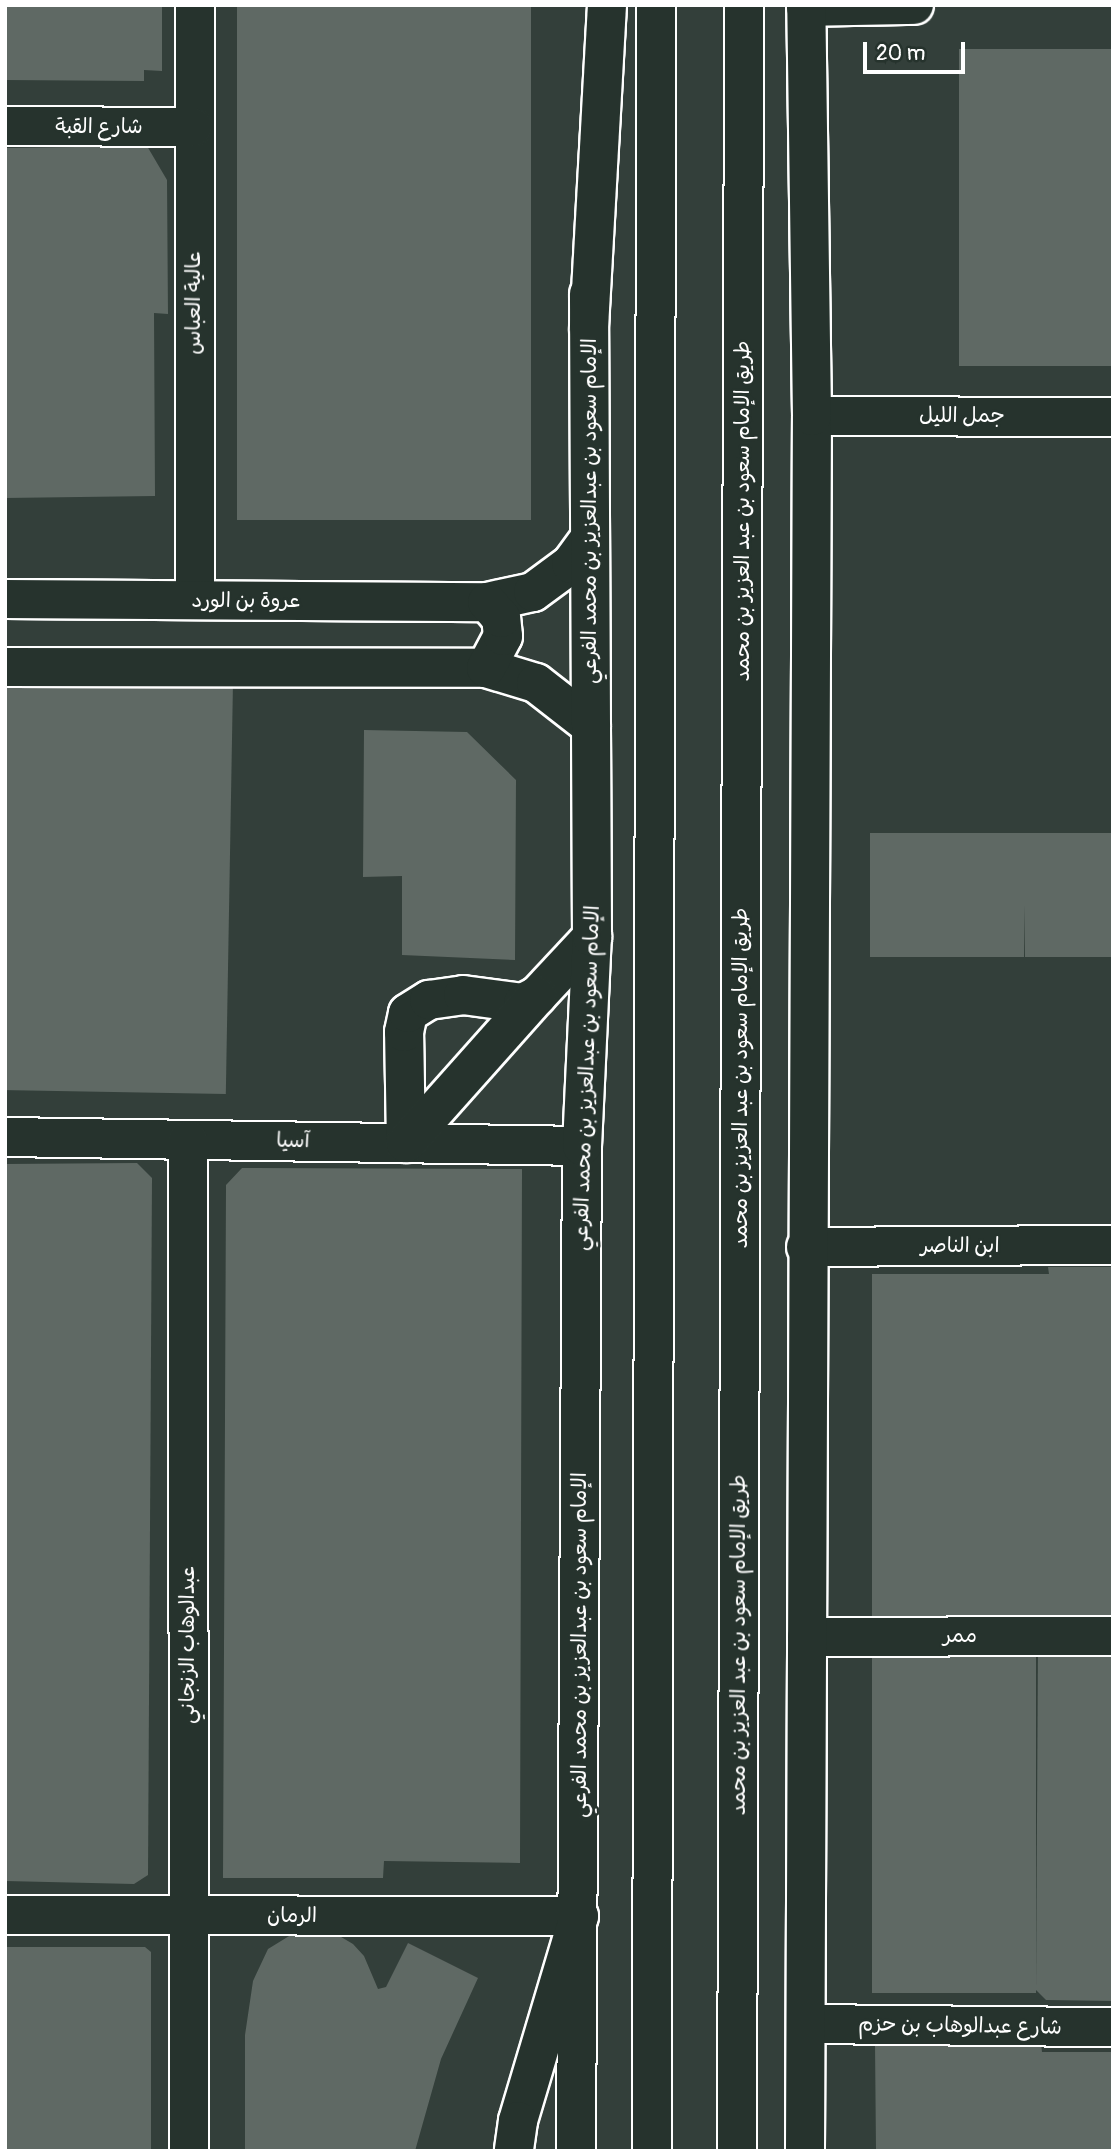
<!DOCTYPE html>
<html>
<head>
<meta charset="utf-8">
<style>
  body { margin:0 }
  #map { position:relative; width:1118px; height:2156px; overflow:hidden; background:#333f3a; font-family:Pangolin,"Playpen Sans Arabic",sans-serif }
  div>[style] { position:absolute }
  [style*='--x'] { left:calc(var(--x)*1px); top:calc(var(--y)*1px); width:calc(var(--w)*1px); rotate:calc(var(--a)*1deg) }
  .building>* { inset:0; background:#5f6964; transform-origin:0 0 }
  .roads { filter:drop-shadow(2px 0 #fff) drop-shadow(-2px 0 #fff) drop-shadow(0 2px #fff) drop-shadow(0 -2px #fff) }
  .minor>* { height:38px; margin:-19px; padding:0 19px; transform-origin:19px; border-radius:19px; background:#26332d }
  .major>* { height:38px; margin:-19px; padding:0 19px; transform-origin:19px; border-radius:19px; background:#26332d }
  span { translate:-50% -50%; white-space:nowrap; text-align:center; line-height:1.15; -webkit-text-stroke:5px #26332d; paint-order:stroke }
  .street-label { font-size:21px; color:#fff }
  .frame { position:absolute; inset:0; border:7px solid #fff; pointer-events:none }
  .scale { position:absolute; left:863px; top:42px; width:102px; height:32px; box-sizing:border-box; border:4px solid #fff; border-top:0; padding-left:9px; font-size:21px; line-height:24px; white-space:nowrap; color:#fff; -webkit-text-stroke:5px #26332d; paint-order:stroke }
</style>
</head>
<body>
<div id="map">
  <div class="building">
    <i style="clip-path:polygon(5px 5px,162px 5px,162px 71px,144px 70px,144px 81px,5px 80px)"></i>
    <i style="left:237px;top:5px;width:294px;height:515px"></i>
    <i style="left:959px;top:49px;width:153px;height:317px"></i>
    <i style="clip-path:polygon(147px 146px,167px 180px,168px 314px,154px 313px,155px 496px,5px 498px,5px 148px)"></i>
    <i style="left:5px;top:680px;width:228px;height:410px;rotate:1deg"></i>
    <i style="clip-path:polygon(364px 730px,467px 732px,516px 780px,515px 960px,402px 955px,402px 876px,363px 877px)"></i>
    <i style="clip-path:polygon(870px 833px,1113px 833px,1113px 957px,1025px 957px,1024px 905px,1024px 957px,870px 957px)"></i>
    <i style="clip-path:polygon(137px 1163px,152px 1178px,148px 1875px,134px 1884px,5px 1881px,5px 1164px)"></i>
    <i style="clip-path:polygon(242px 1168px,522px 1169px,520px 1863px,384px 1861px,383px 1878px,223px 1878px,226px 1185px)"></i>
    <i style="clip-path:polygon(1048px 1267px,1113px 1267px,1113px 1621px,872px 1621px,872px 1274px,1049px 1274px)"></i>
    <i style="clip-path:polygon(1038px 1647px,1113px 1647px,1113px 2001px,1046px 2000px,1036px 1990px)"></i>
    <i style="left:872px;top:1657px;width:164px;height:336px"></i>
    <i style="clip-path:polygon(294px 1933px,336px 1934px,353px 1944px,364px 1956px,378px 1989px,386px 1987px,408px 1943px,478px 1978px,441px 2059px,415px 2151px,245px 2151px,245px 2035px,253px 1981px,268px 1949px)"></i>
    <i style="clip-path:polygon(5px 1947px,145px 1947px,151px 1952px,151px 2151px,5px 2151px)"></i>
    <i style="clip-path:polygon(1041px 2043px,1042px 2052px,1113px 2052px,1113px 2151px,876px 2151px,875px 2044px)"></i>
  </div>
  <div class="roads">
    <div class="minor">
      <i style="--x:195;--y:5;--w:595;--a:90"></i>
      <i style="--x:806;--y:7;--w:108;--a:-1.1"></i>
      <i style="--x:5;--y:126;--w:188;--a:0.3"></i>
      <i style="--x:812;--y:416;--w:301;--a:0.2"></i>
      <i style="--x:5;--y:599;--w:482;--a:0.4"></i>
      <i style="--x:487;--y:602;--w:47;--a:-12.3"></i>
      <i style="--x:533;--y:592;--w:47;--a:-36.4"></i>
      <i style="--x:571;--y:564;--w:32;--a:-54"></i>
      <i style="--x:5;--y:667;--w:481;--a:0.1"></i>
      <i style="--x:486;--y:668;--w:52;--a:16.7"></i>
      <i style="--x:536;--y:683;--w:70;--a:38"></i>
      <i style="--x:486;--y:668;--w:36;--a:-62"></i>
      <i style="--x:503;--y:636;--w:18;--a:-96"></i>
      <i style="--x:501;--y:618;--w:21;--a:-131"></i>
      <i style="--x:5;--y:1137;--w:577;--a:0.89"></i>
      <i style="--x:188;--y:1140;--w:1011;--a:89.94"></i>
      <i style="--x:406;--y:1143;--w:111;--a:-91"></i>
      <i style="--x:404;--y:1032;--w:19;--a:-78"></i>
      <i style="--x:408;--y:1013;--w:25;--a:-32"></i>
      <i style="--x:429;--y:1000;--w:34;--a:-8"></i>
      <i style="--x:463;--y:995;--w:61;--a:7.6"></i>
      <i style="--x:523;--y:1003;--w:16;--a:-27"></i>
      <i style="--x:537;--y:996;--w:81;--a:-47"></i>
      <i style="--x:406;--y:1143;--w:197;--a:-48.3"></i>
      <i style="--x:806;--y:1247;--w:307;--a:-0.4"></i>
      <i style="--x:807;--y:1637;--w:306;--a:-0.2"></i>
      <i style="--x:5;--y:1915;--w:574;--a:0.1"></i>
      <i style="--x:579;--y:1916;--w:214;--a:106.6"></i>
      <i style="--x:518;--y:2121;--w:30;--a:98"></i>
      <i style="--x:807;--y:2024;--w:306;--a:0.6"></i>
      <i style="--x:576;--y:2151;--w:1005;--a:-89.66"></i>
      <i style="--x:582;--y:1146;--w:209;--a:-87.3"></i>
      <i style="--x:592;--y:937;--w:643;--a:-90.27"></i>
      <i style="--x:805;--y:2151;--w:1735;--a:-89.77"></i>
      <i style="--x:812;--y:416;--w:411;--a:-90.8"></i>
    </div>
    <div class="major">
      <i style="--x:589;--y:327;--w:323;--a:-86.8"></i>
      <i style="--x:652;--y:2151;--w:2146;--a:-89.89"></i>
      <i style="--x:737;--y:2151;--w:2146;--a:-89.81"></i>
    </div>
  </div>
  <div class="street-label">
    <span style="left:99px;top:127px">شارع القبة</span>
    <span style="left:194px;top:303px;rotate:-90deg">عالية العباس</span>
    <span style="left:962px;top:416px">جمل الليل</span>
    <span style="left:590px;top:511px;rotate:-90deg">الإمام سعود بن عبدالعزيز بن محمد الفرعي</span>
    <span style="left:743px;top:511px;rotate:-90deg">طريق الإمام سعود بن عبد العزيز بن محمد</span>
    <span style="left:246px;top:601px">عروة بن الورد</span>
    <span style="left:587px;top:1078px;rotate:-88deg">الإمام سعود بن عبدالعزيز بن محمد الفرعي</span>
    <span style="left:741px;top:1078px;rotate:-90deg">طريق الإمام سعود بن عبد العزيز بن محمد</span>
    <span style="left:293px;top:1141px;rotate:1deg">آسيا</span>
    <span style="left:960px;top:1246px">ابن الناصر</span>
    <span style="left:960px;top:1636px">ممر</span>
    <span style="left:188px;top:1645px;rotate:-90deg">عبدالوهاب الزنجاني</span>
    <span style="left:580px;top:1645px;rotate:-90deg">الإمام سعود بن عبدالعزيز بن محمد الفرعي</span>
    <span style="left:739px;top:1645px;rotate:-90deg">طريق الإمام سعود بن عبد العزيز بن محمد</span>
    <span style="left:292px;top:1916px">الرمان</span>
    <span style="left:960px;top:2026px;rotate:1deg">شارع عبدالوهاب بن حزم</span>
  </div>
  <div class="frame"></div>
  <div class="scale">20 m</div>
</div>
</body>
</html>
